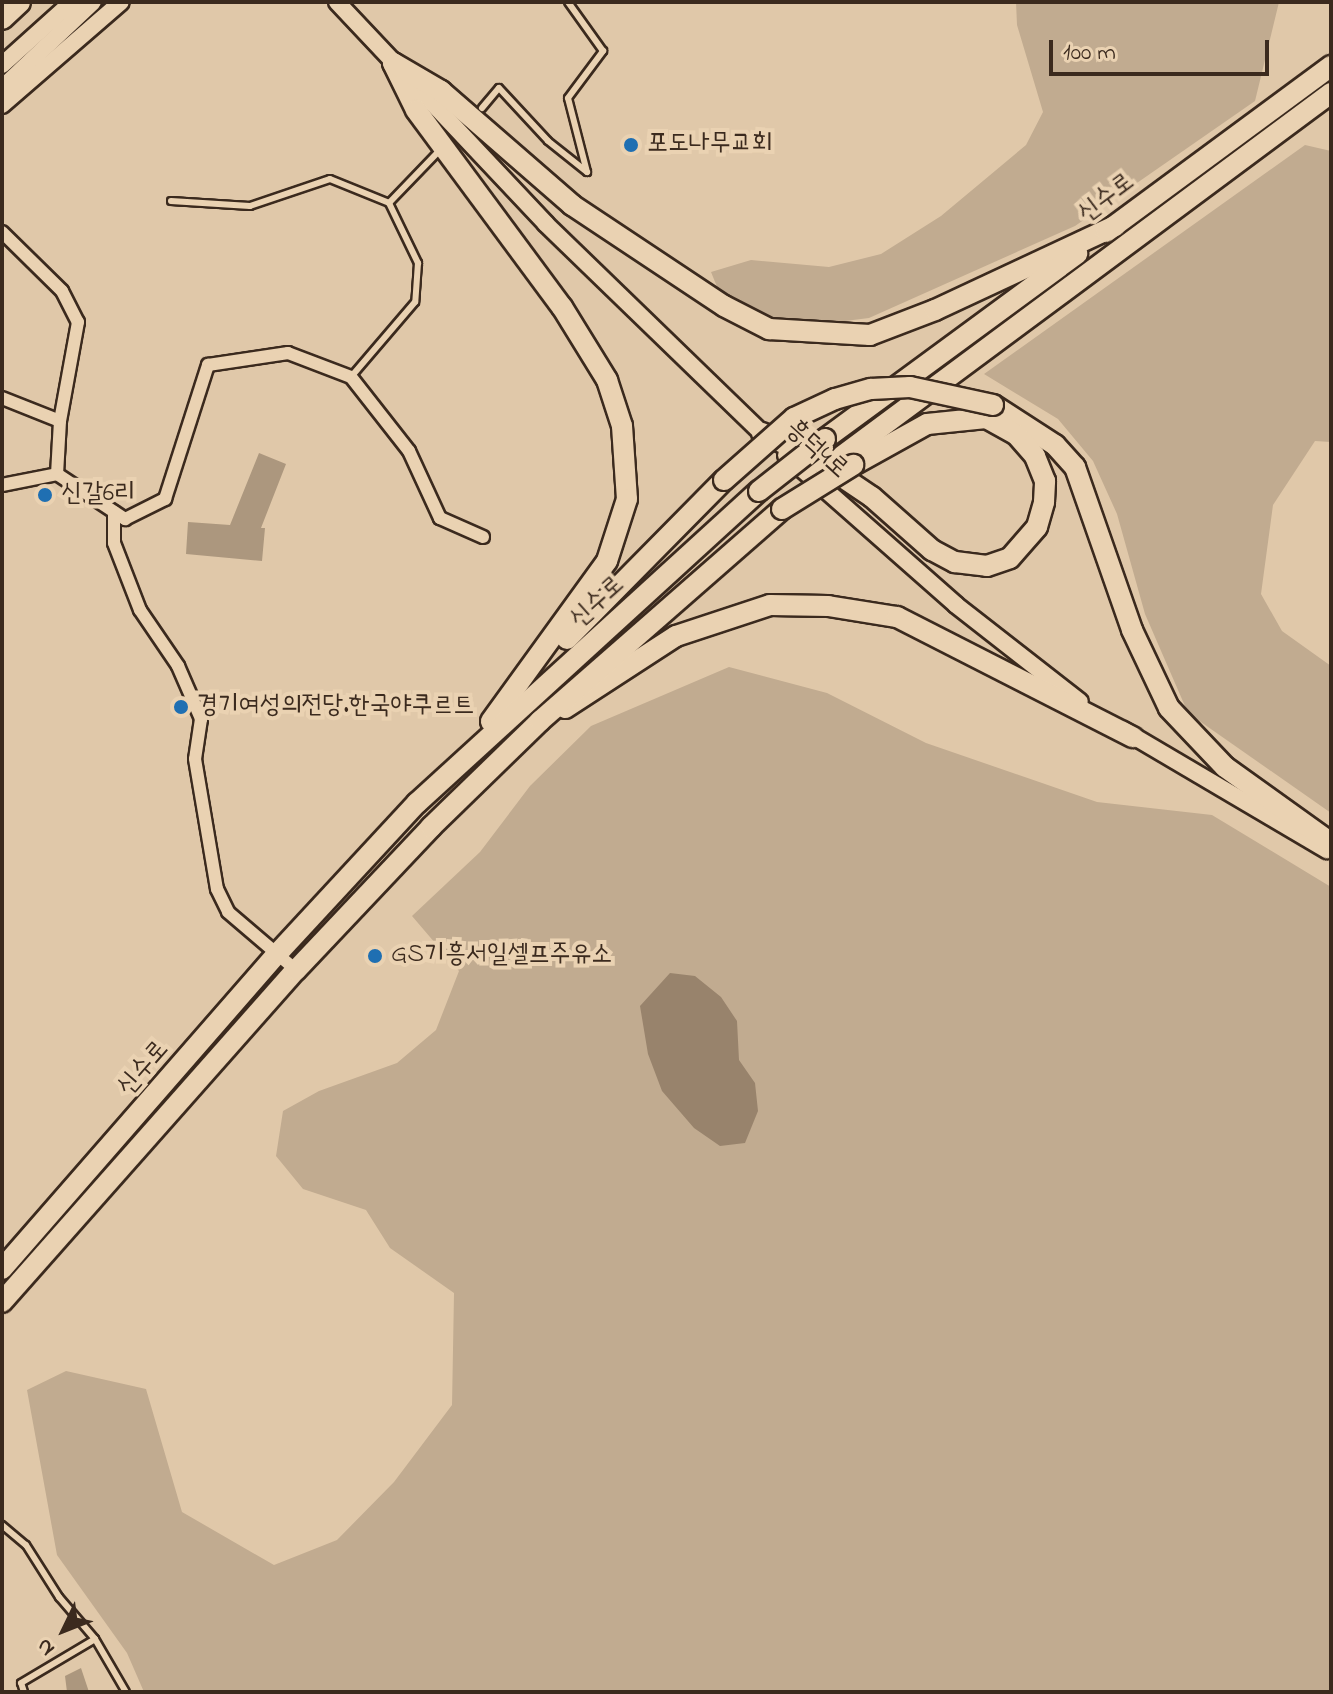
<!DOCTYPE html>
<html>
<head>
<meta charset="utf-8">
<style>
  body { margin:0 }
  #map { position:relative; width:1333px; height:1694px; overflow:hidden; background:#e0c8a9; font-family:"Indie Flower","Poor Story",sans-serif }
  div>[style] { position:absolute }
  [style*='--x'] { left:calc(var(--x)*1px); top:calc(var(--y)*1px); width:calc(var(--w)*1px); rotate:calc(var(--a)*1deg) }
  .green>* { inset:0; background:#c1ab90 }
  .water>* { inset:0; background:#98836c }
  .building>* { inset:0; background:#ac977e }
  .roads { filter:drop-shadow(2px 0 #3b2a1e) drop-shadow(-2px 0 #3b2a1e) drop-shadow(0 2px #3b2a1e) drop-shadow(0 -2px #3b2a1e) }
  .service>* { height:6px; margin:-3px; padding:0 3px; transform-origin:3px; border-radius:3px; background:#ead2b2 }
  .minor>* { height:12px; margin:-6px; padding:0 6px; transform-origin:6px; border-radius:6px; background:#ead2b2 }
  .tertiary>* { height:16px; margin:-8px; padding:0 8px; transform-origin:8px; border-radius:8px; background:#ead2b2 }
  .primary>* { height:20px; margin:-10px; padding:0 10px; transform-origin:10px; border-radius:10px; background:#ead2b2 }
  .motorway>* { height:22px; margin:-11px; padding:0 11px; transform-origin:11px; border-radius:11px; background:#ead2b2 }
  .bridges { filter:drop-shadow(2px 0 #3b2a1e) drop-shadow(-2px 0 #3b2a1e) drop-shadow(0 2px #3b2a1e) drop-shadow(0 -2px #3b2a1e) }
  .primary-bridge>* { height:20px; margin:-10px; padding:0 10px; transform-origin:10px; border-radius:10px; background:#ead2b2 }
  .dots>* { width:22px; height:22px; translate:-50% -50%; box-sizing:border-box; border:4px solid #ead2b2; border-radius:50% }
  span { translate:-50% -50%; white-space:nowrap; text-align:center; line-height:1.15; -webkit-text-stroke:8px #ead2b2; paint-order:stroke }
  .poi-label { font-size:26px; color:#3b2a1e }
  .left { translate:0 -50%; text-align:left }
  .street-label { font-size:26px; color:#3b2a1e }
  .frame { position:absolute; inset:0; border:4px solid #3b2a1e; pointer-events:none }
  .north { position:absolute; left:24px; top:1590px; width:80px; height:80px; -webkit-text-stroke:6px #ead2b2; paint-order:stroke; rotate:227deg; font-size:22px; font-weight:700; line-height:32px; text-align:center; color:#3b2a1e }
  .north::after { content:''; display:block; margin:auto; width:28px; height:36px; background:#3b2a1e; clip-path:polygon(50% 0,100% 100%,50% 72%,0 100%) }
  .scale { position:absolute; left:1049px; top:40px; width:220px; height:36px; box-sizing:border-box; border:4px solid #3b2a1e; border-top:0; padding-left:10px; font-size:24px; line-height:28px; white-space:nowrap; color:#3b2a1e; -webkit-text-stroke:6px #ead2b2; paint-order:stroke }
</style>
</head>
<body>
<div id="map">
  <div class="green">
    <i style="clip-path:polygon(1016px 2px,1279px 2px,1255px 101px,1075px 226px,869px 318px,805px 326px,756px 315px,720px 294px,711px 272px,751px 260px,829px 267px,881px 254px,941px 216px,1026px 145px,1043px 112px,1017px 25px)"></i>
    <i style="clip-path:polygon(1305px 145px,1331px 151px,1331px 442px,1315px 441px,1273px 505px,1261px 594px,1282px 631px,1331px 666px,1331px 813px,1188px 713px,1145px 614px,1117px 514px,1093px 461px,1058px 419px,984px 374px)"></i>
    <i style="clip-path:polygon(729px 667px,827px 693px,926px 743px,1097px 802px,1212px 815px,1331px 887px,1331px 1692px,144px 1692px,127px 1653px,57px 1555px,27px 1390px,66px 1371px,146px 1389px,182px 1512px,274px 1565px,337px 1540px,394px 1482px,452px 1405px,454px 1293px,390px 1248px,366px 1210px,303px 1189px,276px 1156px,283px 1111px,319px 1091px,397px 1063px,436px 1030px,459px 971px,412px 916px,480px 852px,530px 786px,591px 726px)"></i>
  </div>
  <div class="water">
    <i style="clip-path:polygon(670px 973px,695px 976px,721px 997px,737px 1021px,739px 1060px,755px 1083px,758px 1111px,745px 1143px,720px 1146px,694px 1128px,662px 1091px,648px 1054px,640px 1006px)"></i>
  </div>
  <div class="building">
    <i style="clip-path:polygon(259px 453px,286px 464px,261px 528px,265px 528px,262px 561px,186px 554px,188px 522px,230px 525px)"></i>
    <i style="clip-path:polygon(81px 1668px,89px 1692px,67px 1692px,65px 1676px)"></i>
  </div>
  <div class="roads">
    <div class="service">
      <i style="--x:482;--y:108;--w:26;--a:-50"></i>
      <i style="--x:499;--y:88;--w:72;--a:47.2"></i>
      <i style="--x:548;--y:141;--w:50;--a:38.5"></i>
      <i style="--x:587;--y:172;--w:76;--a:-104.4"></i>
      <i style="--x:568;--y:98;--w:59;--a:-53.3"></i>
      <i style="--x:603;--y:51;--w:60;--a:-125.5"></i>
      <i style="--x:171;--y:201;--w:79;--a:3.6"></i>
      <i style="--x:250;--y:206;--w:84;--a:-18.6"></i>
      <i style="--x:330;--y:179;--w:64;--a:22.1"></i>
      <i style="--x:389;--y:203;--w:67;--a:64.2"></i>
      <i style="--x:418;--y:263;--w:39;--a:94"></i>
      <i style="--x:415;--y:302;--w:99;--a:130.5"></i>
      <i style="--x:389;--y:203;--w:72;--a:-46.1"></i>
      <i style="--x:2;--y:1525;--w:31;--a:40"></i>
      <i style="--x:26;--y:1545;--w:62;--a:57.6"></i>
      <i style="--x:59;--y:1597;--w:55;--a:49.4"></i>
      <i style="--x:95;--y:1639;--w:61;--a:59.7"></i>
      <i style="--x:24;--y:1692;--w:9;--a:-108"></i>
      <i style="--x:21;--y:1683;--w:86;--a:-30.7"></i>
    </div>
    <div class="minor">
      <i style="--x:2;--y:232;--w:84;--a:44.5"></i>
      <i style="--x:62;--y:291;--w:35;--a:63"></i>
      <i style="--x:78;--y:322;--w:101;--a:100.3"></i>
      <i style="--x:60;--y:421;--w:53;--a:93.2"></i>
      <i style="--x:57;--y:474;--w:82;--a:33.5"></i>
      <i style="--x:125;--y:519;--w:45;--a:-26.6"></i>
      <i style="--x:165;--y:499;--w:141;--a:-72.2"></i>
      <i style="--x:208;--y:365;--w:81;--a:-8.5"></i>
      <i style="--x:288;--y:353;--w:67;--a:20.9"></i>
      <i style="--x:351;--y:377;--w:94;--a:51.9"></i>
      <i style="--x:409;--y:451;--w:74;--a:65.2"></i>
      <i style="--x:440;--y:518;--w:47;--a:23.8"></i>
      <i style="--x:2;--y:398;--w:62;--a:21.6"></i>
      <i style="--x:2;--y:485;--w:56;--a:-11.3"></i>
      <i style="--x:114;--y:512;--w:31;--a:90"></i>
      <i style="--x:114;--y:543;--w:72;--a:68.8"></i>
      <i style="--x:140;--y:610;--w:68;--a:55.8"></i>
      <i style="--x:178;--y:666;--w:58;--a:66.5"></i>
      <i style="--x:201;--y:719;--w:40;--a:98.5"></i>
      <i style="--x:195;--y:759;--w:132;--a:80.4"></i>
      <i style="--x:217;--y:889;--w:25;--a:64"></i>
      <i style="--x:228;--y:912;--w:89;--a:40.5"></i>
    </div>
    <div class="tertiary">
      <i style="--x:337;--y:2;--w:305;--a:46.7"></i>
      <i style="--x:546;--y:224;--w:309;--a:44.1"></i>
      <i style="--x:2;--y:65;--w:94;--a:-42"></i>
      <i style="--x:2;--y:88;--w:125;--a:-43.4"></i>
      <i style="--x:2;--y:105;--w:157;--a:-40.9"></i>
      <i style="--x:786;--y:455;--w:227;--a:41.4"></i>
      <i style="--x:956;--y:605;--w:157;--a:38"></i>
      <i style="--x:1123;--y:730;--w:237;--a:30.5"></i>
    </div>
    <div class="primary">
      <i style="--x:393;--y:63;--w:52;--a:63.9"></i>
      <i style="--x:416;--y:110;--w:245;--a:53.5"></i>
      <i style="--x:562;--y:307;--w:86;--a:58.3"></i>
      <i style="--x:607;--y:380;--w:48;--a:71.9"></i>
      <i style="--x:622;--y:426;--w:73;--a:86.1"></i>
      <i style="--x:627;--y:499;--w:65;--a:107.9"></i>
      <i style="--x:607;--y:561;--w:198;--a:125.9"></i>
      <i style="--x:393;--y:63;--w:56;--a:30.3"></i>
      <i style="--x:441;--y:91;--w:174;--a:41"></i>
      <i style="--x:572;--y:205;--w:182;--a:33.6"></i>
      <i style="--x:724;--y:306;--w:51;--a:27.1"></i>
      <i style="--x:769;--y:329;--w:101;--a:3.4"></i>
      <i style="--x:870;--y:335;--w:70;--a:-21"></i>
      <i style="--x:935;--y:310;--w:199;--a:-25"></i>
      <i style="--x:1106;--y:232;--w:280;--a:-36.4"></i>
      <i style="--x:993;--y:405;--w:74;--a:32.8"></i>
      <i style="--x:1055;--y:445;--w:30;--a:48"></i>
      <i style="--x:1075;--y:467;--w:173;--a:70.7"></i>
      <i style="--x:1132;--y:630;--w:86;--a:64.6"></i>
      <i style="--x:1169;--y:708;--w:81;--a:46.5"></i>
      <i style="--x:1225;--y:767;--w:130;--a:35.6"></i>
      <i style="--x:762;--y:433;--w:54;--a:25.1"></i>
      <i style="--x:811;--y:456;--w:73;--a:33.9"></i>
      <i style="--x:872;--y:497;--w:80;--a:41.5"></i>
      <i style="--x:932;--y:550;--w:26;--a:28"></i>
      <i style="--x:955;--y:562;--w:32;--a:7"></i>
      <i style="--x:987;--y:566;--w:24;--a:-19"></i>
      <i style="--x:1010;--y:558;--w:41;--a:-48.9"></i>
      <i style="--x:1037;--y:527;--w:26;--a:-74"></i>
      <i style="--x:1044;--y:502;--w:21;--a:-87"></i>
      <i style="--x:1045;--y:481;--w:27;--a:-112"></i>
      <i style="--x:1035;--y:456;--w:28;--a:-131"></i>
      <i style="--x:1017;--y:435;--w:35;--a:-151"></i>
      <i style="--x:986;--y:418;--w:59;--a:174.2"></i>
      <i style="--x:927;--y:424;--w:85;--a:151"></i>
      <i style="--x:825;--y:439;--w:313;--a:-36.3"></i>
      <i style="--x:842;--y:456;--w:609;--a:-36.59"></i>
      <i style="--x:567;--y:639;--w:223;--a:-45.4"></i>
      <i style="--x:565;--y:708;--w:132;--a:-33"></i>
      <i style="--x:676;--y:636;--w:99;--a:-18.3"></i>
      <i style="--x:770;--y:605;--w:58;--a:1"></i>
      <i style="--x:828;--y:606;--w:70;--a:9.1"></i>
      <i style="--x:897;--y:617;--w:265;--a:27"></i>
      <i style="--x:2;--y:1269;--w:418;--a:-48.9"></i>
      <i style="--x:277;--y:954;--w:206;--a:-47.2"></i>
      <i style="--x:417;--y:803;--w:463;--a:-42.4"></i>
      <i style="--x:2;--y:1302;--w:443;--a:-48.5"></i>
      <i style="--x:296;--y:970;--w:197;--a:-46.6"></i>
      <i style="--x:431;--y:827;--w:152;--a:-44.2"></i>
      <i style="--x:540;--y:721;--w:322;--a:-41.2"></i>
    </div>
    <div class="motorway">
      <i style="--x:2;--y:18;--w:23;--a:-43"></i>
    </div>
  </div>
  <div class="bridges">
    <div class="primary-bridge">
      <i style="--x:724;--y:480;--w:94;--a:-41.5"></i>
      <i style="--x:794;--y:418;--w:45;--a:-24.9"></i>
      <i style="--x:835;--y:399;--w:37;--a:-16"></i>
      <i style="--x:871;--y:389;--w:39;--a:-3"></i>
      <i style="--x:910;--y:387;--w:85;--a:12.2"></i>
      <i style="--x:759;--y:491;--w:84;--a:-38.2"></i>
      <i style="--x:782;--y:509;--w:84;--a:-31.8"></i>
    </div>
  </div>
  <div class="dots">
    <i style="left:631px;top:145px;background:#1f6fb2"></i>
    <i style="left:45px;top:495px;background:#1f6fb2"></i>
    <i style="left:181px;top:707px;background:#1f6fb2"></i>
    <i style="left:375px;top:956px;background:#1f6fb2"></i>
  </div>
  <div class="poi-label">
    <span class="left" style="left:647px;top:145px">포도나무교회</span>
    <span class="left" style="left:61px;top:495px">신갈6리</span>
    <span class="left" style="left:197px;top:707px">경기여성의전당.한국야쿠르트</span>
    <span class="left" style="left:391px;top:956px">GS기흥서일셀프주유소</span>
  </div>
  <div class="street-label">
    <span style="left:1107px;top:199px;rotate:-37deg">신수로</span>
    <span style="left:816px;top:450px;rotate:42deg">흥덕4로</span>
    <span style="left:598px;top:603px;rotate:-42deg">신수로</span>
    <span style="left:144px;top:1069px;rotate:-49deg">신수로</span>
  </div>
  <div class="frame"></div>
  <div class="north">N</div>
  <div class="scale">100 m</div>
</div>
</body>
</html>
